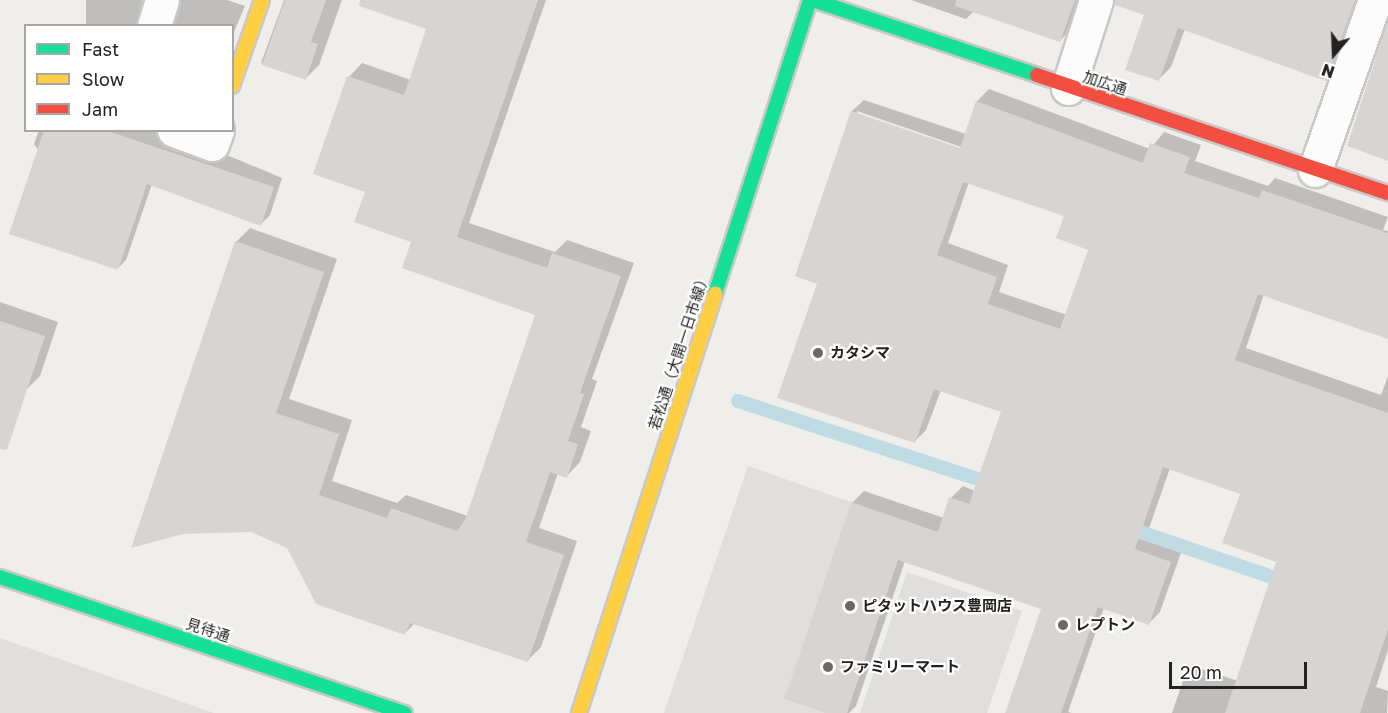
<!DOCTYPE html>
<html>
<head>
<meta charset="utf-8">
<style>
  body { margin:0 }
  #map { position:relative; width:1388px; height:713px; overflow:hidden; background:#f0eeeb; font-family:"Golos Text","Noto Sans JP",sans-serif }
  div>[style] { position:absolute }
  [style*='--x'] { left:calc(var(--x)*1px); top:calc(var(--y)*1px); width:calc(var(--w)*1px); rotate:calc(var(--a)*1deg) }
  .parking>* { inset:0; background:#e0dfde }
  .shadow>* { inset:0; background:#0003; transform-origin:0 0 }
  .stream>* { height:14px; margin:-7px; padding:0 7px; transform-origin:7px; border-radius:7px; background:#bfdbe3 }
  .building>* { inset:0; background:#d7d4d2 }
  .roads { filter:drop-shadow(2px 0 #c9c8c7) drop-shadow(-2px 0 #c9c8c7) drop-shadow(0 2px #c9c8c7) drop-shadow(0 -2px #c9c8c7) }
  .street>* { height:33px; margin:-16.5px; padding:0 16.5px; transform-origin:16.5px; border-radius:16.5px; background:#fdfcfc }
  .fast>* { height:14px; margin:-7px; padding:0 7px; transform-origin:7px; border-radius:7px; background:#16e098 }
  .slow>* { height:14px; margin:-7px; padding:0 7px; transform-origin:7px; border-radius:7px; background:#ffcf43 }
  .jam>* { height:14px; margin:-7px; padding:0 7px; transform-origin:7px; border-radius:7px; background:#f24e42 }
  .dots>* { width:16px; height:16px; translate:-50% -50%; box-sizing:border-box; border:3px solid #fff; border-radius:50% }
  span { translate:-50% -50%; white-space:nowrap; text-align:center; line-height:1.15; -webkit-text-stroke:4.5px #fff; paint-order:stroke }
  .street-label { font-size:15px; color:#222 }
  .poi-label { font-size:15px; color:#222; font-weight:700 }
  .left { translate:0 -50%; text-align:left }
  .legend { position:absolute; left:24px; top:24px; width:210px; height:108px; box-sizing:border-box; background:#fff; border:2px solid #a7a7a7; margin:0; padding:8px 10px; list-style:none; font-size:18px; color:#222 }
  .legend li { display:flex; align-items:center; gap:12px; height:30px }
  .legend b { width:30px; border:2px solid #a7a7a7 }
  .north { position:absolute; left:1304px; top:24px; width:60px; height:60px; -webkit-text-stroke:4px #fff; paint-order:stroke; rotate:199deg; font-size:16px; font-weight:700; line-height:24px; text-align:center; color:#222 }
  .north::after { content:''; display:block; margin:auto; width:21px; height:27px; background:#222; clip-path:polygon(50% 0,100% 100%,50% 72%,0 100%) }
  .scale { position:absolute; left:1169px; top:662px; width:138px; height:27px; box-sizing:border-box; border:3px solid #222; border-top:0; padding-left:8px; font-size:18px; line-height:21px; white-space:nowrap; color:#222; -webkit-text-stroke:4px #fff; paint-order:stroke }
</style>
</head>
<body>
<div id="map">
  <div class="parking">
    <i style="clip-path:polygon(748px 466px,851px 502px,784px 699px,825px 713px,664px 713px)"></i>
    <i style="clip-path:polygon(907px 572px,1022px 611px,987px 713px,860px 713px)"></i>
    <i style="clip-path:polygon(0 638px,214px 713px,0 713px)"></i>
  </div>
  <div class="shadow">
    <i style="left:86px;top:0;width:63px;height:28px"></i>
    <i style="clip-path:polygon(180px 0,227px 0,245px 6px,232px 37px,232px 26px,173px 26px)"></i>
    <i style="clip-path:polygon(284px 0,342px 0,319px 65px,305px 79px,261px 63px)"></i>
    <i style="clip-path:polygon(398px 0,546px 0,469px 223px,555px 252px,567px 240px,634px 263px,592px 379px,597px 381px,581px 427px,591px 431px,580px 462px,567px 476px,558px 473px,539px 528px,577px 541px,541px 647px,527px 661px,415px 623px,405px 633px,317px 603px,236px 242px,250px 228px,337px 259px,289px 399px,352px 420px,332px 481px,397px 503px,406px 495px,468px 516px,537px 314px,413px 241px,367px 191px,349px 77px,362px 63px,411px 80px,428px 28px)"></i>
    <i style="clip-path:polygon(911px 0,1081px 0,1071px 29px,1060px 41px,974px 11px,966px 19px)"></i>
    <i style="clip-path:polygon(1151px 0,1362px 0,1339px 67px,1326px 80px,1185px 29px,1171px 67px,1159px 79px)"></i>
    <i style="clip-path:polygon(evenodd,989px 89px,1150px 149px,1164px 132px,1201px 145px,1195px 161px,1268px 186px,1275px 178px,1388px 217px,1383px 230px,1388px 231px,1388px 337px,1264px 294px,1246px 348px,1381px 395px,1388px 376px,1388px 650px,1376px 687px,1388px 691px,1387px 713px,1172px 713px,1184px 678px,1196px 667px,1238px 681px,1277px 561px,1242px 493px,1170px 468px,1146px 537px,1182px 550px,1160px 612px,1148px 624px,1104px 608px,1068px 712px,1072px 713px,1006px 713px,1043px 608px,905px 561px,856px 706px,849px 713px,830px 713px,852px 503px,864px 491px,944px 518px,951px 498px,963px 486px,975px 491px,1003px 411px,941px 390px,926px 430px,914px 442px,819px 283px,852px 111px,864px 100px,966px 134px,977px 101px,989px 89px,857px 111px,967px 149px,966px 152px,857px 114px,857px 111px,989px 89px,969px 182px,1065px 215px,1090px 249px,1067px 315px,999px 292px,1008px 265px,948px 243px,969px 182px)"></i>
    <i style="clip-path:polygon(39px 130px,167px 130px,282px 178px,270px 215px,261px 224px,152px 184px,126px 260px,117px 269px,34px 144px)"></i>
    <i style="clip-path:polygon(0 302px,58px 322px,40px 376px,26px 390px,0 382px)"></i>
  </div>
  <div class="stream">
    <i style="--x:738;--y:401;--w:268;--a:18"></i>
    <i style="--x:1123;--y:526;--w:173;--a:18.9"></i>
  </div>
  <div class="building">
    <i style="clip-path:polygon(285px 0,326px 0,311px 42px,318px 44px,306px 80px,262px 65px)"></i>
    <i style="clip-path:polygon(360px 0,538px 0,457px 237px,547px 268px,552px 253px,621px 276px,580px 393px,584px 394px,568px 441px,578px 444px,567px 478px,550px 472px,526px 542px,564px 555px,528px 662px,410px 623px,405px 635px,316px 604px,287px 548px,251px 532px,183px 534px,131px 548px,235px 241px,324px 272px,276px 413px,339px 434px,319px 495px,387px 518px,391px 508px,457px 531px,465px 520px,535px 315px,402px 268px,411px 242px,354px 222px,365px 192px,313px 174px,347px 76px,404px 95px,426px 29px,359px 6px)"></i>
    <i style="clip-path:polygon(956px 0,1075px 0,1060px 42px,955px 6px)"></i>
    <i style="clip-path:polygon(1115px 0,1355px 0,1326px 81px,1178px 28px,1159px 81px,1125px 70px,1144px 15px,1115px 5px)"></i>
    <i style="clip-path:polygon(1388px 20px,1388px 161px,1347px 146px)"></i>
    <i style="clip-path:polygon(evenodd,976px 101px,1143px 163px,1150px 143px,1190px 157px,1184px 173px,1259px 198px,1262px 190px,1388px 233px,1388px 339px,1258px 294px,1235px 360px,1388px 413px,1388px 629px,1360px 713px,1225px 713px,1276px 562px,1222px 543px,1240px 494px,1163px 467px,1135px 549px,1171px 562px,1149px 625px,1098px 607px,1061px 713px,1005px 713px,1041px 609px,898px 560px,847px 713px,825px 713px,784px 699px,851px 502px,938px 532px,949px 497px,969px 504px,1001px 412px,934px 389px,915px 443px,777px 398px,817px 284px,795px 276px,851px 111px,960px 148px,976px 101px,963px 182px,1064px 216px,1056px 238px,1088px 250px,1060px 329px,988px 304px,997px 277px,937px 255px,963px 182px)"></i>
    <i style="clip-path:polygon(44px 130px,105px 130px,274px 187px,261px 226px,147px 184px,118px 270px,9px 234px)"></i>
    <i style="clip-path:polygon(0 321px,45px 336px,7px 450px,0 449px)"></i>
  </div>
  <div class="roads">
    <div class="street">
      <i style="--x:154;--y:26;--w:27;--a:-73"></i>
      <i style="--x:1068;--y:88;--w:92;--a:-72.3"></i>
      <i style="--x:174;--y:130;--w:40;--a:20.2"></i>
      <i style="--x:212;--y:144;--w:15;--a:-70"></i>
      <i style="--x:1315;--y:170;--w:180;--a:-70.6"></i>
    </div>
    <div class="fast">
      <i style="--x:813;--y:0;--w:236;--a:18.5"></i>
      <i style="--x:715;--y:294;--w:309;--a:-72.1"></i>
      <i style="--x:0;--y:577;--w:427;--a:18.6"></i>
    </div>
    <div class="slow">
      <i style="--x:232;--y:86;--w:91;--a:-70.8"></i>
      <i style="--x:579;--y:713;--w:441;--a:-72"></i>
    </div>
    <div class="jam">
      <i style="--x:1037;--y:75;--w:370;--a:18.6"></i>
    </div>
  </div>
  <div class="dots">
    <i style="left:818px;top:353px;background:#6a6968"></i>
    <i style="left:850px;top:606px;background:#6a6968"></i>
    <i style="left:1063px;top:625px;background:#6a6968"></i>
    <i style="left:828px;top:667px;background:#6a6968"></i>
  </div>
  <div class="street-label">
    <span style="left:1105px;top:83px;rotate:18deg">加広通</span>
    <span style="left:679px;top:351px;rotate:-72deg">若松通（大開一日市線）</span>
    <span style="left:208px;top:630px;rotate:18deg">見待通</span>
  </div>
  <div class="poi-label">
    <span class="left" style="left:830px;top:353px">カタシマ</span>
    <span class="left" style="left:862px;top:606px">ピタットハウス豊岡店</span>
    <span class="left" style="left:1075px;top:625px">レプトン</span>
    <span class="left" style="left:840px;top:667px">ファミリーマート</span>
  </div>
  <ul class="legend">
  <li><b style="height:8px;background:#16e098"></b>Fast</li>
  <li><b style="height:8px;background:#ffcf43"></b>Slow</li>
  <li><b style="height:8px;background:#f24e42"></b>Jam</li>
  </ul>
  <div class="north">N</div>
  <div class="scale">20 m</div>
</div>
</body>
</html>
